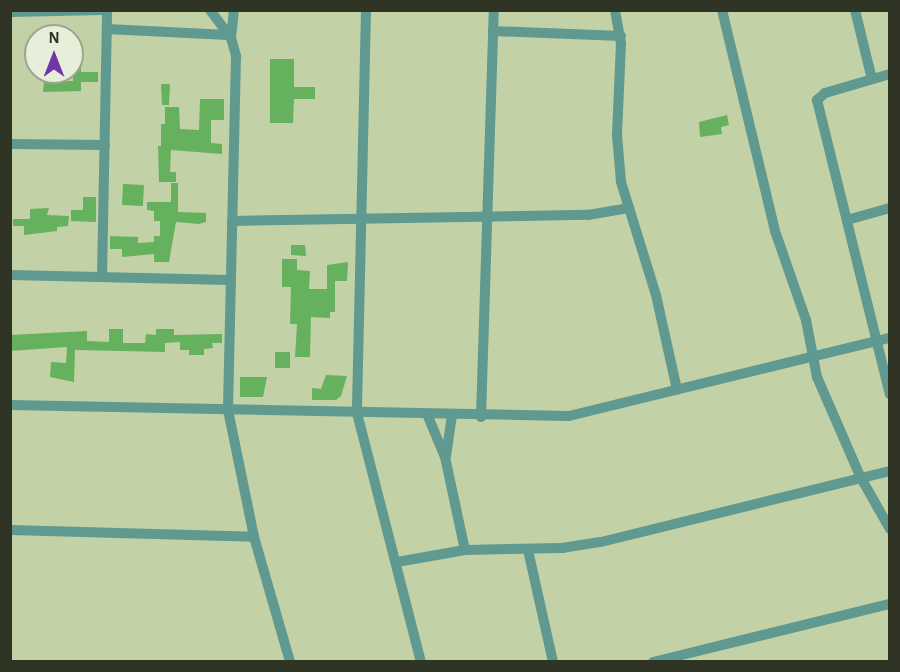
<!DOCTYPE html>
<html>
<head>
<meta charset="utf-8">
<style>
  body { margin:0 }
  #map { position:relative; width:900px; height:672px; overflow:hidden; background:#c3d1a7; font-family:"Alegreya Sans",sans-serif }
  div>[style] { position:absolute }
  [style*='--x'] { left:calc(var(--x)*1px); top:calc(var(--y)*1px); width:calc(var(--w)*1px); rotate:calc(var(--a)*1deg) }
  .building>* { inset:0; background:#66b15e; transform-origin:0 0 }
  .minor>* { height:10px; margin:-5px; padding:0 5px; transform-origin:5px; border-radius:5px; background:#60998f }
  span { translate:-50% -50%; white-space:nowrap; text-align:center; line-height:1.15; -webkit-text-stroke:6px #e7eed9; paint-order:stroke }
  .frame { position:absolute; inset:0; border:12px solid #2f3424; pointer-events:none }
  .north { position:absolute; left:24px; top:24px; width:60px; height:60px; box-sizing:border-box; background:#e7eed9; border:2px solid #9da491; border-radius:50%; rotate:0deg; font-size:16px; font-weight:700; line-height:24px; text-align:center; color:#2f3424 }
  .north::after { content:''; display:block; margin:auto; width:21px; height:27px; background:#6f36ac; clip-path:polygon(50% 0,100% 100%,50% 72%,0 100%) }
</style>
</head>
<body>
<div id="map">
  <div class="building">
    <i style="clip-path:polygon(73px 53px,81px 53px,81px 72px,98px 72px,98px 82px,81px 82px,81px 91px,43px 92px,44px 81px,73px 81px)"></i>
    <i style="clip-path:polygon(270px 59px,294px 59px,294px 87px,315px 87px,315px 99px,294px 99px,293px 123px,270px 123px)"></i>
    <i style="clip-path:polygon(161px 84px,170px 84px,169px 105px,162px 105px)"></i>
    <i style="clip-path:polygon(200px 99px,224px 99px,224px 120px,211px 120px,211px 143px,222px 144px,222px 154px,171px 150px,170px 172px,176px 172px,176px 182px,159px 182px,158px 146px,161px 146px,161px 124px,165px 124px,165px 107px,179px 107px,180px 129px,199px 130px)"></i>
    <i style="clip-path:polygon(727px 115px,729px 125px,721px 127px,722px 134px,700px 137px,699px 122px)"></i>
    <i style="clip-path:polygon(171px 183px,178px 183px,178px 212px,206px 213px,206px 222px,199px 224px,176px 222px,169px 262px,154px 262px,154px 254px,122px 257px,122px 249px,110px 249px,110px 236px,138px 237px,138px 243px,154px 242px,154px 236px,160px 236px,160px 221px,154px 221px,154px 211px,147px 210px,147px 202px,171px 202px)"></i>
    <i style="left:123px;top:184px;width:21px;height:21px;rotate:3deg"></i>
    <i style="clip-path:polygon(83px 197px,96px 197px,96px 222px,71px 221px,71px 210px,83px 210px)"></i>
    <i style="clip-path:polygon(49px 208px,47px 215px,69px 216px,68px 226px,57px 227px,57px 231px,24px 235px,24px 226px,13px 226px,13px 219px,30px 219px,30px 209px)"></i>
    <i style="clip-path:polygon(291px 245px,305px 245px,306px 256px,291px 255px)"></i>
    <i style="clip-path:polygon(282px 259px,297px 259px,297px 270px,310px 271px,309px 289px,327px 289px,327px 265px,348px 262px,347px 281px,335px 281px,335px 312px,330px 312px,330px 318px,311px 317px,310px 357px,295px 357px,297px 324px,290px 324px,291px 287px,282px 287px)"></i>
    <i style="clip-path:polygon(109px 329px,123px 329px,123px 343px,145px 343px,146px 334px,156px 335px,156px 329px,174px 329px,174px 335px,222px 334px,222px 343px,212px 343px,213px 348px,204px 349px,204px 355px,189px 355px,189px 350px,180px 350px,180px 342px,165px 343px,165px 352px,75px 350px,74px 382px,50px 377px,51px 362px,66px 363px,67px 347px,10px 351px,10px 335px,87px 331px,87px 341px,109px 342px)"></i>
    <i style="left:275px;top:352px;width:15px;height:16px"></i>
    <i style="clip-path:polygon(326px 375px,347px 376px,341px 396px,336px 400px,312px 400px,312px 388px,321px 389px)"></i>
    <i style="clip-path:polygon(240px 377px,267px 377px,263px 397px,240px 397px)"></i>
  </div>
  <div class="minor">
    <i style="--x:210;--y:10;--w:35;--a:53"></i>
    <i style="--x:231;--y:38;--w:19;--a:74"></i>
    <i style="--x:236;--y:56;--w:354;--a:91.3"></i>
    <i style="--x:228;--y:410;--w:130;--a:78.4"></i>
    <i style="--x:254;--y:537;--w:130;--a:73.9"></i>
    <i style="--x:366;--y:10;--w:403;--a:91.3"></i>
    <i style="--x:357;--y:413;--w:257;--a:75.6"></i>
    <i style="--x:615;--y:10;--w:34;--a:80"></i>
    <i style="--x:621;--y:43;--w:92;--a:92.5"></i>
    <i style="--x:617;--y:135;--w:47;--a:85.1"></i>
    <i style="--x:621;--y:182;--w:118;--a:72.8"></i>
    <i style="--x:656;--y:295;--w:97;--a:77.5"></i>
    <i style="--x:722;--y:10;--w:227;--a:76.5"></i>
    <i style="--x:775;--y:231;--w:94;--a:70.8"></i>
    <i style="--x:806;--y:320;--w:58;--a:79.1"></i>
    <i style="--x:817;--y:377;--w:110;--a:66.5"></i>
    <i style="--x:861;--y:478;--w:59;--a:60.4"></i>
    <i style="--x:855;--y:10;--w:71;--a:76.2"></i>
    <i style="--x:10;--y:12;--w:92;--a:-1.2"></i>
    <i style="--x:107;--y:29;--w:121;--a:2.8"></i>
    <i style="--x:493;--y:31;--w:128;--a:2.2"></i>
    <i style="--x:231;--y:38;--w:28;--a:-84"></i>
    <i style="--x:890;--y:74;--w:68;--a:163.7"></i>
    <i style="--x:825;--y:93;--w:11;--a:139"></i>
    <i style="--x:817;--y:100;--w:303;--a:76.1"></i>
    <i style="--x:10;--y:144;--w:95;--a:0.6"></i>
    <i style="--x:847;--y:220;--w:45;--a:-15.6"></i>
    <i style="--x:232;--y:221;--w:356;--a:-1"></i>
    <i style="--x:588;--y:215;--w:42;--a:-9.7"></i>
    <i style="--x:10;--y:275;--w:220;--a:1.3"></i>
    <i style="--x:102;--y:277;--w:267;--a:-88.9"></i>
    <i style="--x:10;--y:405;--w:559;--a:1.13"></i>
    <i style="--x:569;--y:416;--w:330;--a:-13.7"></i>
    <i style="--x:427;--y:414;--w:47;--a:67.3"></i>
    <i style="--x:445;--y:457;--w:95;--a:77.9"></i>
    <i style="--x:481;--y:417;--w:407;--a:-88.2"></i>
    <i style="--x:446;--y:456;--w:41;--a:-81.7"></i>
    <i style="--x:10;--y:530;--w:244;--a:1.6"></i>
    <i style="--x:528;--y:550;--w:115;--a:77.4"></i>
    <i style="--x:397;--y:562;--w:69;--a:-10"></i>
    <i style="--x:465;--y:550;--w:97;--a:-1.2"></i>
    <i style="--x:562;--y:548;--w:39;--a:-9"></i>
    <i style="--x:601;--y:542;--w:298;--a:-13.8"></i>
    <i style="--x:653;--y:662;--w:244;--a:-13.8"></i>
  </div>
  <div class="frame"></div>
  <div class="north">N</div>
</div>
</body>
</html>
